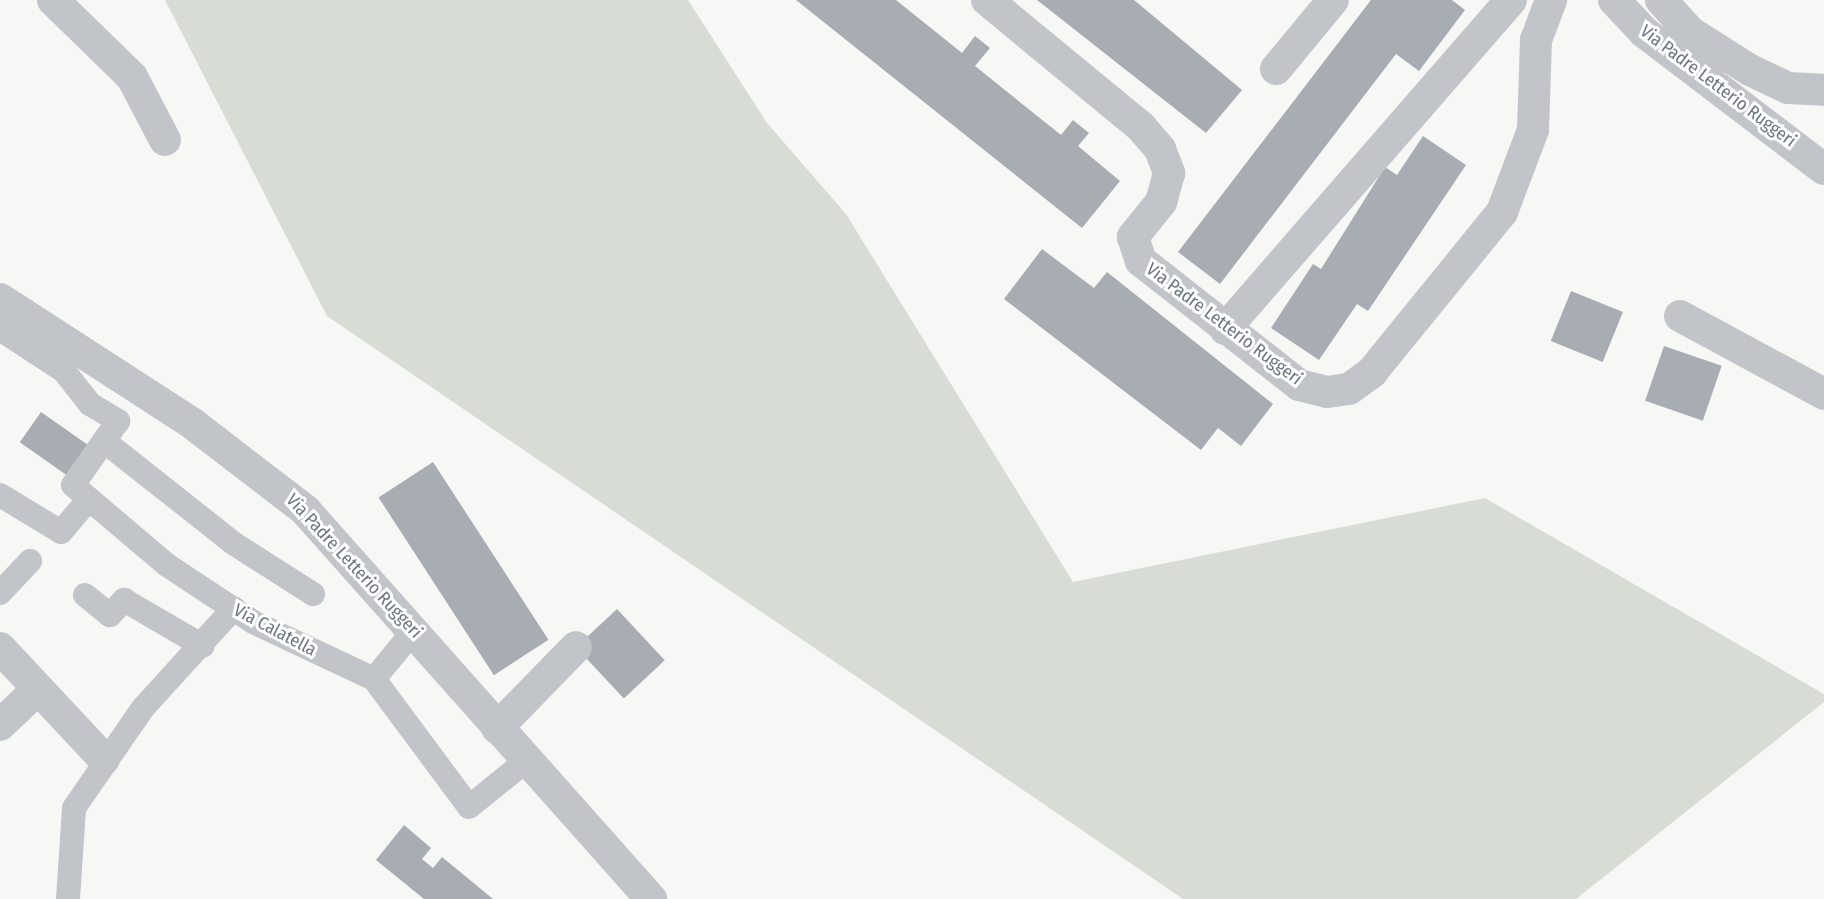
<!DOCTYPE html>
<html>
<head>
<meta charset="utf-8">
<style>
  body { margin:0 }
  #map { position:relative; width:1824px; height:899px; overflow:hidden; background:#f7f7f5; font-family:"Fira Sans Condensed",sans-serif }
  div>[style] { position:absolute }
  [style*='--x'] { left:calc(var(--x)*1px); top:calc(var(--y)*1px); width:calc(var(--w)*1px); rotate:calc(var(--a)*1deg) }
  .green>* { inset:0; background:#d7dcd5 }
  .building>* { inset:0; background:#a7adb3; transform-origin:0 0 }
  .pedestrian>* { height:24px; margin:-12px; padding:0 12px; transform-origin:12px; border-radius:12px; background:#c1c4c8 }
  .minor>* { height:32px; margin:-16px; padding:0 16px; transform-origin:16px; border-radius:16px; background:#c1c4c8 }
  span { translate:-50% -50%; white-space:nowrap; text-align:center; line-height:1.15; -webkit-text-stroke:6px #fff; paint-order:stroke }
  .street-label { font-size:18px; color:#6a7682 }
</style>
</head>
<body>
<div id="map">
  <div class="green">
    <i style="clip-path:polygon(165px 0,688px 0,767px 123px,846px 214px,1073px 582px,1485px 498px,1824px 694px,1824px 702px,1576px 899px,1183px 899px,327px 316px)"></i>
  </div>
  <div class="building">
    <i style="clip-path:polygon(796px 0,896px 0,962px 53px,975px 36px,990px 48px,975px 66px,1061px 135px,1073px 120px,1089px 133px,1078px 146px,1120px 181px,1082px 228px)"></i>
    <i style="clip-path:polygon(1037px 0,1134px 0,1242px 90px,1206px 133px)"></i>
    <i style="clip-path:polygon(1371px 0,1452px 0,1465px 10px,1419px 71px,1396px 54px,1220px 284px,1178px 252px)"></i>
    <i style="clip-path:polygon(1423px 136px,1466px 165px,1368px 311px,1357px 304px,1319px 360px,1271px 328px,1313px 264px,1321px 269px,1385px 167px,1397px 175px)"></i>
    <i style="clip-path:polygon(1042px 249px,1094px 288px,1107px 272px,1273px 404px,1241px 446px,1218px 428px,1201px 450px,1004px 299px)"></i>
    <i style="left:1571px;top:291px;width:56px;height:54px;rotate:22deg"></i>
    <i style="left:1664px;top:346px;width:61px;height:58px;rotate:19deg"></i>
    <i style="left:41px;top:412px;width:57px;height:37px;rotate:35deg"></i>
    <i style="left:433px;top:462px;width:212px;height:65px;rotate:57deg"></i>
    <i style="left:617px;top:609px;width:70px;height:56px;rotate:47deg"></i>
    <i style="clip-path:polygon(404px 825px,431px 848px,422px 859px,433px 868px,442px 857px,493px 899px,424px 899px,376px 860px)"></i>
  </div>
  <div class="pedestrian">
    <i style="--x:10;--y:305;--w:27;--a:105"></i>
    <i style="--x:3;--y:331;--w:73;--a:33.3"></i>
    <i style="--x:64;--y:371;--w:42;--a:51.8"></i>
    <i style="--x:90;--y:404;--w:33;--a:31"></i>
    <i style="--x:118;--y:421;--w:78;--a:125.1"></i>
    <i style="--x:73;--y:485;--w:21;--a:41"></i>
    <i style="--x:104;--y:441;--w:164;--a:38.3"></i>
    <i style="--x:233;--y:543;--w:95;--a:32.5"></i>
    <i style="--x:0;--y:495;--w:71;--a:31.2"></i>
    <i style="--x:61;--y:532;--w:43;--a:-49.7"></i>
    <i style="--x:89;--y:499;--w:102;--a:40.2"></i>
    <i style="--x:167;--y:565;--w:103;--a:33.5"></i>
    <i style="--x:253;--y:622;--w:134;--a:25.2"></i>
    <i style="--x:374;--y:679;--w:159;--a:53.4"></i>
    <i style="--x:469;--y:807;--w:73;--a:-38.9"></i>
    <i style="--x:0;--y:593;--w:44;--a:-46.8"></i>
    <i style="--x:85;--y:595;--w:32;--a:39"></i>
    <i style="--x:110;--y:615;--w:21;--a:-47"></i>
    <i style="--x:124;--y:600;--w:91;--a:30.2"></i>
    <i style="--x:374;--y:679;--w:65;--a:-50.6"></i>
    <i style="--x:68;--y:899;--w:91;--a:-86.2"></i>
    <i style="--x:74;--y:808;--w:121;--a:-55.4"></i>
    <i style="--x:143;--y:708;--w:135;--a:-47.7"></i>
  </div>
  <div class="minor">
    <i style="--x:53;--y:0;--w:110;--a:44.3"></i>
    <i style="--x:132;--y:77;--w:71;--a:62.4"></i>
    <i style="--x:987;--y:0;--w:200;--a:39.5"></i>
    <i style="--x:1141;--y:127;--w:29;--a:49"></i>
    <i style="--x:1160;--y:149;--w:26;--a:69"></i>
    <i style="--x:1169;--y:173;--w:30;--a:105"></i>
    <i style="--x:1161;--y:202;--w:45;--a:128.7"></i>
    <i style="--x:1133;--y:237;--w:25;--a:72"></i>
    <i style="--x:1141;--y:261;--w:201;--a:38.1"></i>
    <i style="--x:1299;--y:385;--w:29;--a:14"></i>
    <i style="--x:1327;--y:392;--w:22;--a:-8"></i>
    <i style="--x:1349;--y:389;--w:29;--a:-36"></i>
    <i style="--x:1372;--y:372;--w:206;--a:-50.9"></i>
    <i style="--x:1502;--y:212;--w:88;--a:-69.3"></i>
    <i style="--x:1533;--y:130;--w:90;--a:-88.1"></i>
    <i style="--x:1536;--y:40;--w:43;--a:-69.4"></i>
    <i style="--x:1614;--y:0;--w:44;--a:46.8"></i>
    <i style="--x:1644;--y:32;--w:226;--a:37.3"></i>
    <i style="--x:1661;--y:0;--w:43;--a:47.8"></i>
    <i style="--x:1690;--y:32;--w:71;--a:32.3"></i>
    <i style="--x:1750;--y:70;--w:42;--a:25.3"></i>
    <i style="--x:1788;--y:88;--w:36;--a:3"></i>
    <i style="--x:1276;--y:69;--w:89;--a:-50.4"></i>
    <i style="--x:0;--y:299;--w:230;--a:32.9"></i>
    <i style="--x:193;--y:424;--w:141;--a:37.5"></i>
    <i style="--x:305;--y:510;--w:521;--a:48.35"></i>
    <i style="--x:1680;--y:316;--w:164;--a:28.4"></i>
    <i style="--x:1225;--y:329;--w:436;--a:-49"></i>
    <i style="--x:0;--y:648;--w:152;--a:46.9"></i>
    <i style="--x:0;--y:725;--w:52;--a:-43.5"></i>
    <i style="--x:497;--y:728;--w:113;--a:-45.7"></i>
  </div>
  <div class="street-label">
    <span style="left:1718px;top:86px;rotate:37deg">Via Padre Letterio Ruggeri</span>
    <span style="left:1224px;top:324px;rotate:37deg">Via Padre Letterio Ruggeri</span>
    <span style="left:354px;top:566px;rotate:47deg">Via Padre Letterio Ruggeri</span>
    <span style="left:275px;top:630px;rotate:28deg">Via Calatella</span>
  </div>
</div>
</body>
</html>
